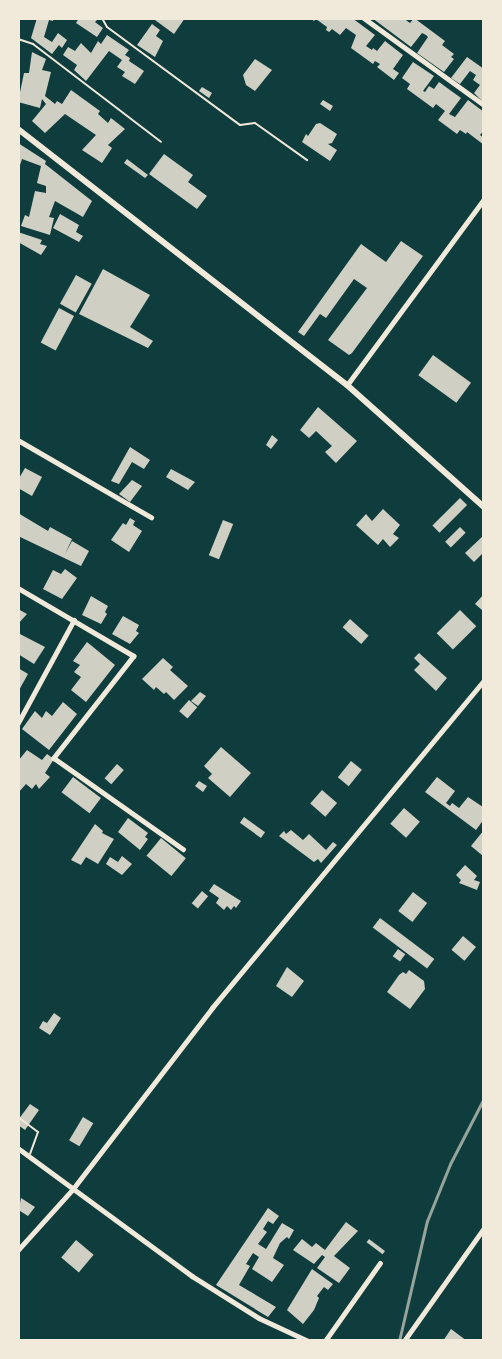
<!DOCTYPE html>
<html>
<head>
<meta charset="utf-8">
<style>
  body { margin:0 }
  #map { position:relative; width:502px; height:1359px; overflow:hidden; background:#0f3d3e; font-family:Barlow,sans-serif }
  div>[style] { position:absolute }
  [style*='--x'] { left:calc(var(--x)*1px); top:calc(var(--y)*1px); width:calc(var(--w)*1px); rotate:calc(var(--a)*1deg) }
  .building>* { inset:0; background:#cfcfc3; transform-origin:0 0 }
  .service>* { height:2px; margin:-1px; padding:0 1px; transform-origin:1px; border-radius:1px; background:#f1e9da }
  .minor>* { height:4.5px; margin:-2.25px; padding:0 2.25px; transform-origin:2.25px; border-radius:2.25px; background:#f1e9da }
  .tertiary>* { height:6px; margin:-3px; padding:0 3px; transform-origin:3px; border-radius:3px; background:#f1e9da }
  .rail>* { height:3px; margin:-1.5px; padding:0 1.5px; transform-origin:1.5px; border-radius:1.5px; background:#97a49c }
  span { translate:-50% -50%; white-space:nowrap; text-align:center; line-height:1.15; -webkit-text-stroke:4.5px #f1e9da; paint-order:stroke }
  .frame { position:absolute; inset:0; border:20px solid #f1e9da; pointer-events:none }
</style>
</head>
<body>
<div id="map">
  <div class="building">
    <i style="clip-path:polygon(37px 18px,54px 18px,53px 21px,49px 20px,44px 37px,52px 42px,58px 33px,67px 40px,62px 48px,59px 45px,52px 54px,31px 38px)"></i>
    <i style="clip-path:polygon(79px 18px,99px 18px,95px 22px,103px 28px,97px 37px,76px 23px)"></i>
    <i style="clip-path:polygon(156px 18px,185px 18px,174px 34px,155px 20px)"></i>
    <i style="clip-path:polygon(310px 18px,352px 18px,375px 35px,366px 46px,372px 50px,373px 48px,377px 51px,385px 41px,403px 55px,393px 69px,399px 73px,394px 80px,377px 67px,380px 64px,375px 61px,373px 64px,351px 48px,356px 35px,346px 28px,340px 35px,332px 29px,329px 32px,326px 30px,327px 27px,316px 19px,314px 21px)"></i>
    <i style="clip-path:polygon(372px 18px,403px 18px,410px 23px,414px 18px,445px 41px,442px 45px,454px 54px,451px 57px,454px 59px,444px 72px,417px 53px,428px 37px,426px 35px,422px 33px,411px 47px)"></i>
    <i style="clip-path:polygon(152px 24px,160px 30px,156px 36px,163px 41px,155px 57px,137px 45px)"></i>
    <i style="clip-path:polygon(107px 35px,129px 50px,125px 55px,130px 58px,129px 61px,144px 71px,135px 84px,122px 76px,125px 72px,117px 67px,122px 60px,109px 51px,86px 81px,74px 70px,77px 65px,63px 55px,68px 47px,75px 51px,81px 43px,91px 53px,98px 41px,101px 44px)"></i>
    <i style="clip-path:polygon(32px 52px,46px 59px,42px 70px,51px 72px,45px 96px,55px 104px,57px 101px,62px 104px,71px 90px,100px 111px,98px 114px,108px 123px,111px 118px,125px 129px,108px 145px,112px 148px,102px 163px,82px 150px,96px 135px,65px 114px,45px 133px,32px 121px,46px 104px,42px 99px,40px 108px,18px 102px,24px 73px,29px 73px)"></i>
    <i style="clip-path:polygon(467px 57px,484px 69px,482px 101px,474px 93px,480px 85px,473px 80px,476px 75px,470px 71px,460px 84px,451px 78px)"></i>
    <i style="clip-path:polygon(255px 59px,272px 70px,255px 91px,246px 85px,243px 75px)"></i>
    <i style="clip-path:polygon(413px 62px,434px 76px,423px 91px,425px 92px,429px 86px,434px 89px,439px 82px,461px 98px,449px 114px,455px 117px,468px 100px,484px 112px,484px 130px,480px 135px,484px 138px,484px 145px,467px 132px,466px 134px,460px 130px,457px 134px,438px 120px,445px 111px,436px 104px,433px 108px,407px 89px,410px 84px,402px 78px)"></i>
    <i style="clip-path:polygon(202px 87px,212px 93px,209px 98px,199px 91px)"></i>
    <i style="clip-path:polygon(323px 100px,333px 106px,330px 111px,320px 104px)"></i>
    <i style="clip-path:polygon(320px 123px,337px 134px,332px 143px,328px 144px,337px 150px,330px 161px,302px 142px,306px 134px,308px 136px,316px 124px)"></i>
    <i style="clip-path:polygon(18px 143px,46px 161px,45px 164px,92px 201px,83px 217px,55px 201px,49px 217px,54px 218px,50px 235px,21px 226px,25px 215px,29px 217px,35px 191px,46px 193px,46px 186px,37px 183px,41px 166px,22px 159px,18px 171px)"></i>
    <i style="clip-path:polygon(164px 154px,193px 175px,188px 182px,207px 196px,197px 209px,149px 174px)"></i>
    <i style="clip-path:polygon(127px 159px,148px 175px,145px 178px,124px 163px)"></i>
    <i style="clip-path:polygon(60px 214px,79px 225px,76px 232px,83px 236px,79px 242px,53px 228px)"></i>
    <i style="clip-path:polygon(18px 232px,42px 240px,40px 244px,47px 246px,41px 255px,18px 242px)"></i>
    <i style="clip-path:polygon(401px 241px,423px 256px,352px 353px,349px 355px,328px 340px,367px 288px,354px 279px,326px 318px,320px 314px,304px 336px,298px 332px,361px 244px,386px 262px)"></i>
    <i style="clip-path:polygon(103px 269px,150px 295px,130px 327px,153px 341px,148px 348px,79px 314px)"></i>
    <i style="left:76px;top:275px;width:18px;height:33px;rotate:29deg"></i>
    <i style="left:59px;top:308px;width:17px;height:39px;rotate:28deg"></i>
    <i style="left:433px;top:355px;width:47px;height:25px;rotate:36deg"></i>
    <i style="clip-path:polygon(318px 407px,357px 441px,336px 463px,325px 452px,332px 446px,316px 431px,309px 438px,300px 430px)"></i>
    <i style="clip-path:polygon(272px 435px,278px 440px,271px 449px,266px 445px)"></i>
    <i style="clip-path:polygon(130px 447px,150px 460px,144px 469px,132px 462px,119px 484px,111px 481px)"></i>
    <i style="clip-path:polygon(25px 468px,42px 477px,32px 496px,18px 488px,18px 480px)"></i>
    <i style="clip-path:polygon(171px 469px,195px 482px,188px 490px,166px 477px)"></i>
    <i style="clip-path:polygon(132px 480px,142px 486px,130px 502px,119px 494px)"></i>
    <i style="left:460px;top:498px;width:10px;height:39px;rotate:45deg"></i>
    <i style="clip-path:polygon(383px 509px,400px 525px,393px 534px,399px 538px,390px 547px,383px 539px,378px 545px,356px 525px,366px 514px,372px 521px)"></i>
    <i style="clip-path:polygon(18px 513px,48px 531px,50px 527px,72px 539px,65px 554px,72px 541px,89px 551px,81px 566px,18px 536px)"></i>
    <i style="clip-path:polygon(130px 518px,135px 521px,133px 525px,142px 531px,129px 552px,111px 540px,123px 523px,126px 525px)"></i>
    <i style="left:223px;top:520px;width:11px;height:38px;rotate:22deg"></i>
    <i style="left:460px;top:527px;width:8px;height:21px;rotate:45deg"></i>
    <i style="clip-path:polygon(484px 535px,484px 552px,474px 562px,465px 553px)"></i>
    <i style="clip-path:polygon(65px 569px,77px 578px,62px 599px,43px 589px,53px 570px,61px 574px)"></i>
    <i style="clip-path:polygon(484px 594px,484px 607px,482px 610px,475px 604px)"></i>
    <i style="clip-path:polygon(91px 596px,108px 606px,105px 612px,107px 614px,101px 624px,82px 615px)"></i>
    <i style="clip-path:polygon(18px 609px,27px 614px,18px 624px)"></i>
    <i style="left:460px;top:610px;width:23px;height:33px;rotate:45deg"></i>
    <i style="clip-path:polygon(123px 616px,139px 625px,136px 631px,139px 633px,130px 644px,112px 634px)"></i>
    <i style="left:350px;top:619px;width:25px;height:11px;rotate:42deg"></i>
    <i style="clip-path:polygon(18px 633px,45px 647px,34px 664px,18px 654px)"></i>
    <i style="clip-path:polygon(87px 642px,115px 665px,86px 702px,71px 690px,81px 677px,74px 672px,80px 665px,73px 661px)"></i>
    <i style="clip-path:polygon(419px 653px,447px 678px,436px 691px,414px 670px,420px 664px,414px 658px)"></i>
    <i style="clip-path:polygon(163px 658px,173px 667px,170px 670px,188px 686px,174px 700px,166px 692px,164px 694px,156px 687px,154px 690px,142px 679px)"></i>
    <i style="clip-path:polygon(18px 668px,28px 674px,18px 692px)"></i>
    <i style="clip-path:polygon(200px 692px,206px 696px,198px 706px,191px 701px)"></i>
    <i style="left:189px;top:700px;width:11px;height:15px;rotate:41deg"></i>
    <i style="clip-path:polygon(63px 702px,77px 714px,49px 750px,22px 729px,35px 711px,42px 718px,46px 711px,52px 716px)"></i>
    <i style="clip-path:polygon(221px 747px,251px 773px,230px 797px,208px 778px,212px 774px,204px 766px)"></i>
    <i style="clip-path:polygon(27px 750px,42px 760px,47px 754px,54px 759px,45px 773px,50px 777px,39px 789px,36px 784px,32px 789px,26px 784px,18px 793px,18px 761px)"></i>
    <i style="left:351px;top:761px;width:14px;height:21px;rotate:39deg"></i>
    <i style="left:117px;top:764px;width:9px;height:19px;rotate:41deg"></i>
    <i style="left:73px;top:777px;width:35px;height:19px;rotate:37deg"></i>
    <i style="clip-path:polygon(437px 777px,455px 791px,446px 803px,450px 806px,452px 803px,459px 808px,468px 797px,483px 807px,484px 819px,476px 830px,425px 792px)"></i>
    <i style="clip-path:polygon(199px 781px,207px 786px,203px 792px,195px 786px)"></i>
    <i style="left:322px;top:790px;width:20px;height:18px;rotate:41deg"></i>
    <i style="left:404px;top:808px;width:21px;height:21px;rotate:41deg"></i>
    <i style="left:244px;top:817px;width:26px;height:7px;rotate:36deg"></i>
    <i style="clip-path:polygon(128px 818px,148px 833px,145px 837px,148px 839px,140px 850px,118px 832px)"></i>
    <i style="clip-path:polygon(95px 824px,103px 831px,102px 833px,114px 839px,98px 864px,86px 857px,81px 865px,71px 860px)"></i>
    <i style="clip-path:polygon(291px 830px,303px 840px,309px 834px,326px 850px,333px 842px,337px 845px,321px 863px,318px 859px,314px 862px,279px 836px,284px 831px,286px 834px)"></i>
    <i style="clip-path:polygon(484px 830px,484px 854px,483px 856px,471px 846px)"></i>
    <i style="left:161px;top:838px;width:32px;height:23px;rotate:39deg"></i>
    <i style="clip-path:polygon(122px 856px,132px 864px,122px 875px,106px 864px,110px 857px,118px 862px)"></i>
    <i style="clip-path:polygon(465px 865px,477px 876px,474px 880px,480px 882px,477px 890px,459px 883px,461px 880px,456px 875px)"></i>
    <i style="clip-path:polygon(214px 884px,241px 901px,236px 908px,234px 906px,231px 910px,227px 906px,224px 910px,216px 903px,219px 898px,209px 891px)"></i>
    <i style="left:202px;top:891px;width:8px;height:16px;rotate:40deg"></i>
    <i style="left:413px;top:892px;width:18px;height:24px;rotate:38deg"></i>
    <i style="left:380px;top:918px;width:68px;height:12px;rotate:37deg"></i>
    <i style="left:463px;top:936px;width:17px;height:18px;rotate:40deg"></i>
    <i style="left:398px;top:949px;width:9px;height:9px;rotate:36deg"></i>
    <i style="clip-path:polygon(287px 967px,304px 981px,292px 997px,276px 986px)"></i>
    <i style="clip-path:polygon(409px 970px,424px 981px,425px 989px,410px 1009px,387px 992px,399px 975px,403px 972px,406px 974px)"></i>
    <i style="clip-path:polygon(54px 1013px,61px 1018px,50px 1035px,39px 1028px,43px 1021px,47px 1023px)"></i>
    <i style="clip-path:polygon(30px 1104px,39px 1110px,25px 1130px,18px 1125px,18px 1120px)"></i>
    <i style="left:83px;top:1117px;width:12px;height:27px;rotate:31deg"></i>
    <i style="clip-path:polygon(21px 1198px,35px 1207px,28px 1216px,20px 1211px,18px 1214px)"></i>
    <i style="clip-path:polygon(268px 1208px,279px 1216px,273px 1224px,268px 1221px,263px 1229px,267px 1232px,258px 1244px,266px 1249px,282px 1223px,294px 1230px,289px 1239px,287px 1237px,280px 1243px,273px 1258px,284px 1265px,272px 1282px,252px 1269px,259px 1257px,253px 1253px,246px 1264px,250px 1266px,239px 1285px,276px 1307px,268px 1317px,216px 1285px)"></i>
    <i style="clip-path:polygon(346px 1222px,358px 1231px,334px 1256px,350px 1268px,339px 1283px,317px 1268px,325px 1257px,322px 1255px,314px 1264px,293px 1250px,302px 1239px,312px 1247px,316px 1243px,325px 1250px)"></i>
    <i style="left:369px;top:1239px;width:20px;height:4px;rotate:37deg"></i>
    <i style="left:76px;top:1240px;width:23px;height:23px;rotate:40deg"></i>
    <i style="clip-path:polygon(312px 1269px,333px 1284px,328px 1290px,324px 1287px,317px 1296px,319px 1298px,314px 1310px,303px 1324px,287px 1310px)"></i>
    <i style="clip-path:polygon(451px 1329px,467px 1341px,443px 1341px)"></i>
  </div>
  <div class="service">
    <i style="--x:102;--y:18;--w:10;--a:61"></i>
    <i style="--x:107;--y:27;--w:165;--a:36.4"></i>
    <i style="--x:240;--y:125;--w:15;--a:-8"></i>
    <i style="--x:255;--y:123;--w:64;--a:35.4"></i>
    <i style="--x:257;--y:18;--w:1;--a:0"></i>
    <i style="--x:18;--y:39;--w:16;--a:18"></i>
    <i style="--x:33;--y:44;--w:161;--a:37.4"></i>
    <i style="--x:18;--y:1117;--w:25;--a:37"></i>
    <i style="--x:38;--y:1132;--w:23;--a:110"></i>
  </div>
  <div class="minor">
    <i style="--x:364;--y:18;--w:148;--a:35.9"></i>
    <i style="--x:347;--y:385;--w:231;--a:-53.6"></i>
    <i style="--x:18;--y:440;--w:154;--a:30.1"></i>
    <i style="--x:18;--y:588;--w:134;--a:30.4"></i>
    <i style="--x:134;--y:656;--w:130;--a:128.1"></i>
    <i style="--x:54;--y:758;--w:158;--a:35.2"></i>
    <i style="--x:18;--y:723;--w:117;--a:-61.5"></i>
    <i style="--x:18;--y:1148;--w:216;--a:36.3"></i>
    <i style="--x:192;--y:1276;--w:79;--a:32.1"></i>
    <i style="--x:259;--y:1318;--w:54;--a:25.1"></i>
    <i style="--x:18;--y:1250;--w:81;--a:-48"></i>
    <i style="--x:72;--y:1190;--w:230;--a:-52.4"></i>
    <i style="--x:212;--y:1008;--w:426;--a:-50.3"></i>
    <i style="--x:325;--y:1341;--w:95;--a:-54.8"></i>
    <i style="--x:404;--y:1341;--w:138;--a:-54.7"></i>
  </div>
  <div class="tertiary">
    <i style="--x:18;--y:129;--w:417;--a:37.9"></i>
    <i style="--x:347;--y:385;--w:183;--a:41.7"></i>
  </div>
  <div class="rail">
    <i style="--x:399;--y:1341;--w:123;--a:-76.9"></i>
    <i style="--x:427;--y:1221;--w:61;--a:-68"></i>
    <i style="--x:450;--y:1164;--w:74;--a:-62.7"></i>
  </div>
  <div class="frame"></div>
</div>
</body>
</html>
